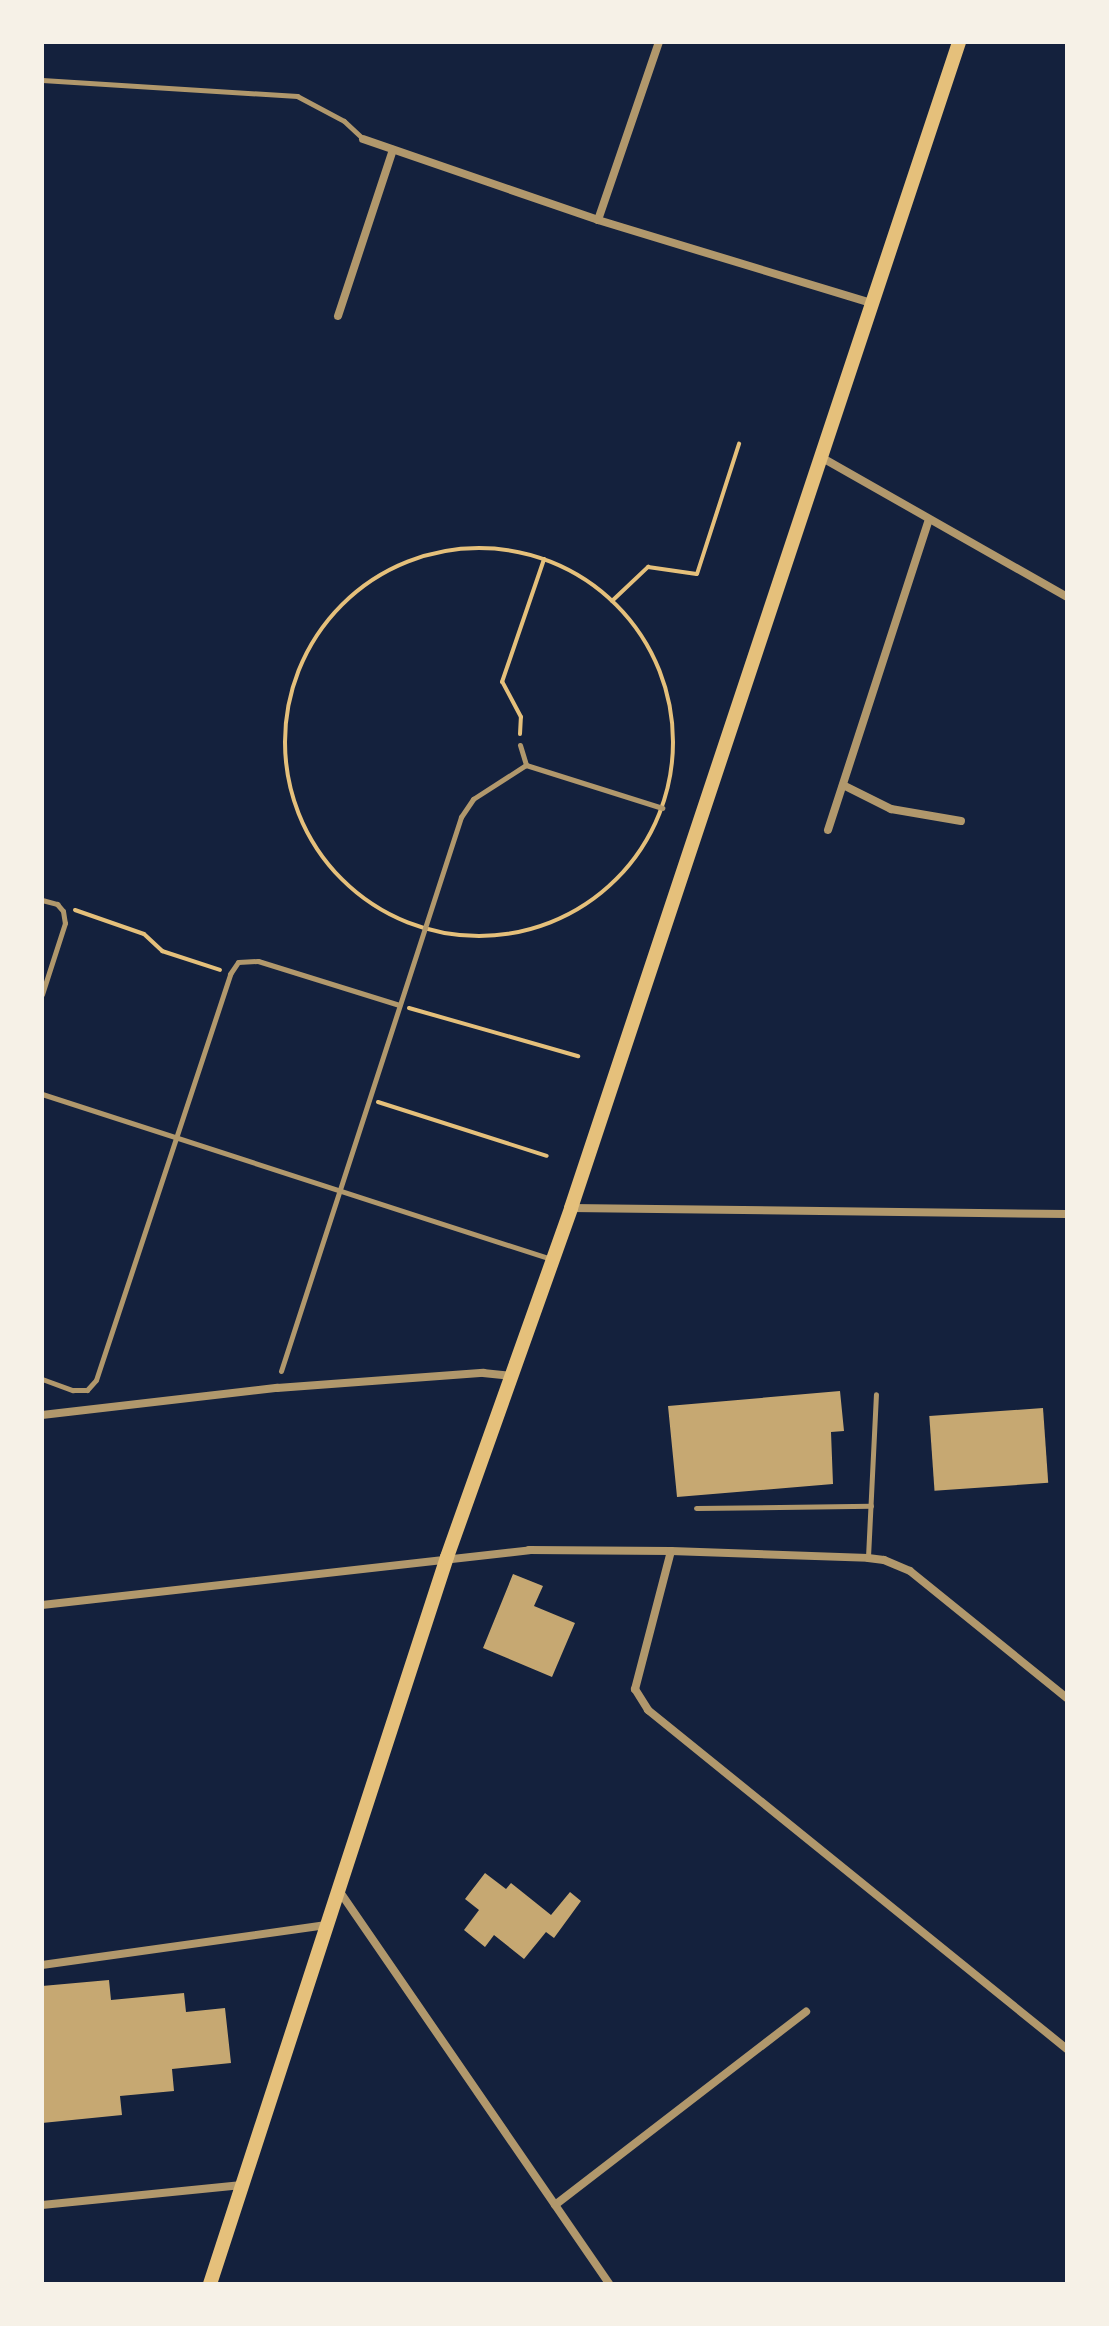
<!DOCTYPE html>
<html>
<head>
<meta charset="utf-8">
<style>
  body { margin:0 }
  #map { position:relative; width:1109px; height:2326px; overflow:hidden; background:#14213d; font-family:"Space Grotesk",sans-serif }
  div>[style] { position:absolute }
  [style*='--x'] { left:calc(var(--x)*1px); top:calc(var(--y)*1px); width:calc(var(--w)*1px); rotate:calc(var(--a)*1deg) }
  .building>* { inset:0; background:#c6a872; transform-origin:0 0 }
  .path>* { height:4px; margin:-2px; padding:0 2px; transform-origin:2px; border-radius:2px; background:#e5c07b }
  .path>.ring { margin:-2px; padding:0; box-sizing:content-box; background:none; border:4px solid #e5c07b; border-radius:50% }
  .service>* { height:5px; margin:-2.5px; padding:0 2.5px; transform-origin:2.5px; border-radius:2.5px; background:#b1986c }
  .minor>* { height:8px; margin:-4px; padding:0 4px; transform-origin:4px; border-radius:4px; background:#b1986c }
  .secondary>* { height:14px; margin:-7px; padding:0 7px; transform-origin:7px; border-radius:7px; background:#e5c07b }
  span { translate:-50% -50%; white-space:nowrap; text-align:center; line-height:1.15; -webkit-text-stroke:8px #f6f1e7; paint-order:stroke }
  .frame { position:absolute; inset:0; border:44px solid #f6f1e7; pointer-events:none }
</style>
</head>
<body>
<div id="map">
  <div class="building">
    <i style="clip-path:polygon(840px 1391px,844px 1431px,831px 1432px,833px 1484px,677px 1497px,668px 1406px)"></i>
    <i style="left:1043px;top:1408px;width:75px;height:114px;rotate:86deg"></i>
    <i style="clip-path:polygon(513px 1574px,543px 1586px,534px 1606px,575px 1623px,552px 1677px,483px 1648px)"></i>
    <i style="clip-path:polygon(485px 1873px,506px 1889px,511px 1883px,551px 1915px,570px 1892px,581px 1901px,554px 1938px,546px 1932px,524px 1959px,494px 1935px,485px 1947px,464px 1930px,479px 1910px,465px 1899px)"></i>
    <i style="clip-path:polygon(109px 1980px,111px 2000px,184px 1993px,186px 2012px,225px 2008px,231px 2063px,172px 2069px,174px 2091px,120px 2096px,122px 2115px,42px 2123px,42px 1986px)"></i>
  </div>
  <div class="path">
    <i class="ring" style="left:285px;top:548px;width:384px;height:384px"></i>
    <i style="--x:612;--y:601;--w:50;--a:-43.4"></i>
    <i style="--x:648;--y:567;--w:49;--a:8.1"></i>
    <i style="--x:697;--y:574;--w:137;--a:-72.1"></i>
    <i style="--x:520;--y:734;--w:17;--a:-87"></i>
    <i style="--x:521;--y:717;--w:40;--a:-118"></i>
    <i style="--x:502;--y:682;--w:130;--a:-71.1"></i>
    <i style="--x:75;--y:910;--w:73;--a:19.2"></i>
    <i style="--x:144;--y:934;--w:25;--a:43"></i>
    <i style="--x:162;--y:951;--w:61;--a:18.1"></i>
    <i style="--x:409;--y:1008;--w:176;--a:15.9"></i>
    <i style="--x:378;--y:1102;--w:177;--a:17.7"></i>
  </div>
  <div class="service">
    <i style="--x:42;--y:80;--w:256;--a:3.6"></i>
    <i style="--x:297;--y:96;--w:53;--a:28"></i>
    <i style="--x:344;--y:121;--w:26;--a:43"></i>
    <i style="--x:520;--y:745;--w:21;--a:73"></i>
    <i style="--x:42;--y:900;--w:16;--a:15"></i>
    <i style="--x:57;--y:904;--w:9;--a:49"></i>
    <i style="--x:63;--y:911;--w:12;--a:81"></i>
    <i style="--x:65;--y:923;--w:75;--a:107.9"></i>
    <i style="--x:42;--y:1094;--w:535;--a:17.96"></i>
    <i style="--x:281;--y:1371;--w:583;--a:-72"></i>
    <i style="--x:461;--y:817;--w:22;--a:-56"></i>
    <i style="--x:473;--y:799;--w:63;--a:-32.7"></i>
    <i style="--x:526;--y:765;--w:143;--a:17.5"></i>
    <i style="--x:42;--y:1379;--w:33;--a:20"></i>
    <i style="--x:73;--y:1390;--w:14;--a:0"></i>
    <i style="--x:87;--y:1390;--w:13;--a:-48"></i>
    <i style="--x:96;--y:1380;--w:428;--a:-71.7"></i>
    <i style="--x:230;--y:974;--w:14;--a:-56"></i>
    <i style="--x:238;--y:962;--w:20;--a:-3"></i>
    <i style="--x:258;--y:961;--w:148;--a:17.3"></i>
    <i style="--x:696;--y:1508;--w:175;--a:-0.7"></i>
    <i style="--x:868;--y:1557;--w:163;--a:-87.2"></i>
  </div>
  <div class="minor">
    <i style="--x:363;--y:139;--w:249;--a:19"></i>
    <i style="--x:598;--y:220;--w:286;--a:16.9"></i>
    <i style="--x:598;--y:220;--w:188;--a:-71.1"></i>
    <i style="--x:338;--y:316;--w:175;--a:-71.7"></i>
    <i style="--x:819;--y:456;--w:285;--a:29.6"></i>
    <i style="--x:843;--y:785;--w:54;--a:26.6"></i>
    <i style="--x:891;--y:809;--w:71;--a:9.7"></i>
    <i style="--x:828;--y:830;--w:326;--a:-72"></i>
    <i style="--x:571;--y:1208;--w:496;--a:0.7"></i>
    <i style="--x:42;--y:1415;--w:237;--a:-6.6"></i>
    <i style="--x:277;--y:1388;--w:207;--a:-4.2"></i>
    <i style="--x:483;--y:1373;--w:27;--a:6"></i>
    <i style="--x:671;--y:1551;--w:143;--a:104.6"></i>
    <i style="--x:635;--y:1689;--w:25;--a:58"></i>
    <i style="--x:648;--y:1710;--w:539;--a:38.98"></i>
    <i style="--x:42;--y:1605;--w:490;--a:-6.4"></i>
    <i style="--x:529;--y:1550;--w:142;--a:0.4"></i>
    <i style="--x:671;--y:1551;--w:197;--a:2"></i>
    <i style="--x:868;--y:1558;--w:16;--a:7"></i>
    <i style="--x:884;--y:1560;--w:28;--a:23"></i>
    <i style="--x:910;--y:1571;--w:202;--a:39"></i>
    <i style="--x:340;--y:1892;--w:475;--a:55.5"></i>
    <i style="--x:42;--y:1965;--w:289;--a:-8"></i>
    <i style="--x:42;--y:2205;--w:201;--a:-5.7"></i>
    <i style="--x:555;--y:2205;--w:317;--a:-37.6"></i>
  </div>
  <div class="secondary">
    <i style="--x:210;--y:2284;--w:765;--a:-71.94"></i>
    <i style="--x:447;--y:1557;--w:370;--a:-70.4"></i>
    <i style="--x:571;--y:1208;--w:1229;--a:-71.59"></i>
  </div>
  <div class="frame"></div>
</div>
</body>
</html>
